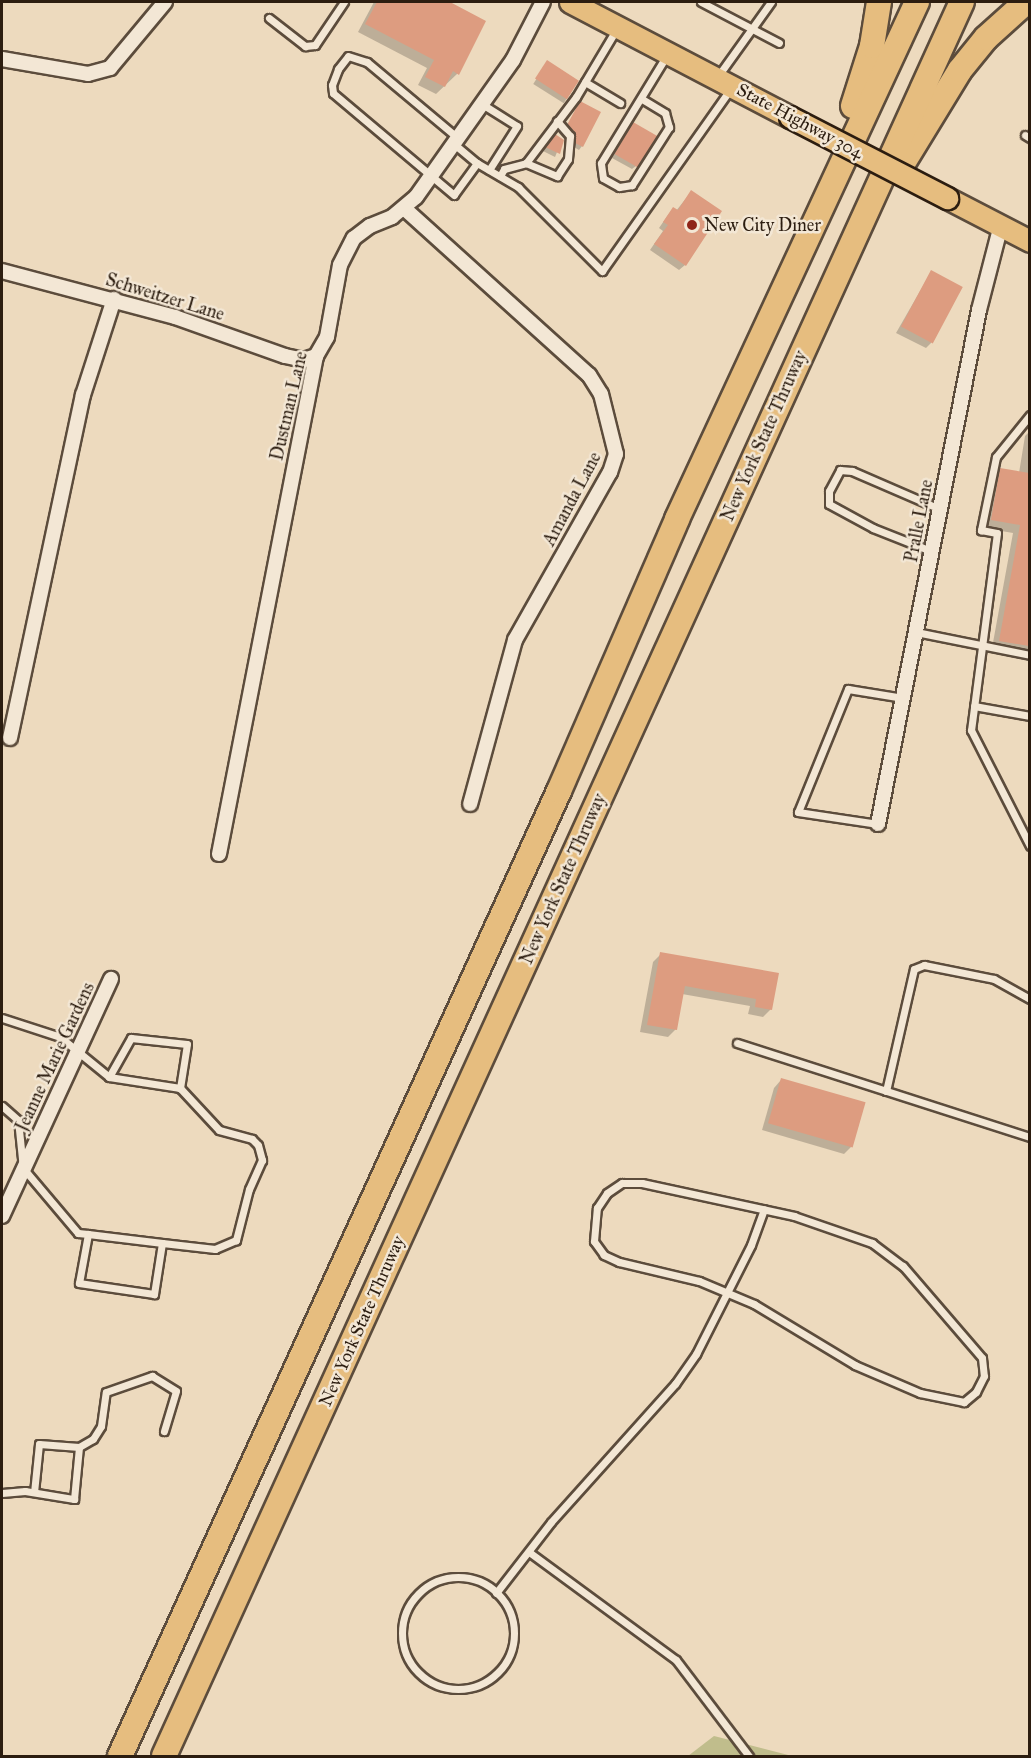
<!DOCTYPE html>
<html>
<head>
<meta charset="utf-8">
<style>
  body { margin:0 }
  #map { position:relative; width:1031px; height:1758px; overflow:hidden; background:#eddabe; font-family:"IM FELL Great Primer",serif }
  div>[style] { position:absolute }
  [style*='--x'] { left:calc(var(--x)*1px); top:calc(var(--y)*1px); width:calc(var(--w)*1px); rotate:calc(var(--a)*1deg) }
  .green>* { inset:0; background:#c0bd8c }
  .shadow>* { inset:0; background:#0003; transform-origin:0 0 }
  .building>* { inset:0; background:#dd9c80; transform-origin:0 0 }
  .roads { filter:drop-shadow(2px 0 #5c4c3c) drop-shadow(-2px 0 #5c4c3c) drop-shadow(0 2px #5c4c3c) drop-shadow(0 -2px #5c4c3c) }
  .service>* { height:7px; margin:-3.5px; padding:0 3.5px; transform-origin:3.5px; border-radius:3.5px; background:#f3e7d5 }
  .service>.ring { margin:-3.5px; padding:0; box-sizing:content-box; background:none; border:7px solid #f3e7d5; border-radius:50% }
  .minor>* { height:14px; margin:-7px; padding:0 7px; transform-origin:7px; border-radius:7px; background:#f3e7d5 }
  .primary>* { height:21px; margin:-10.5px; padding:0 10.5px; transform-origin:10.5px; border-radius:10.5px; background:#e6bd7f }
  .motorway>* { height:24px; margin:-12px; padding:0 12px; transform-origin:12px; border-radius:12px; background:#e6bd7f }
  .bridges { filter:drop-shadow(2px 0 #2c1d10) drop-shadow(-2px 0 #2c1d10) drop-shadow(0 2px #2c1d10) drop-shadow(0 -2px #2c1d10) }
  .primary-bridge>* { height:21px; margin:-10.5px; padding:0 10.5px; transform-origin:10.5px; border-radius:10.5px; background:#e6bd7f }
  .dots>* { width:16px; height:16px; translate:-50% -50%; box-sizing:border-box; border:3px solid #f3e7d5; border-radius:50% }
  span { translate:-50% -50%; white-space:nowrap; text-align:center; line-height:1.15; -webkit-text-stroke:5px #f3e7d5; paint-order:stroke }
  .street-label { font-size:18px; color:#2c1d10 }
  .poi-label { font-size:18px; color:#2c1d10 }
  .left { translate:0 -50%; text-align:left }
  .frame { position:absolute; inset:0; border:3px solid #2c1d10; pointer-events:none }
</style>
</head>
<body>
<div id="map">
  <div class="green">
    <i style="clip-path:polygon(714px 1736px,792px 1756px,688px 1756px)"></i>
  </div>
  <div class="shadow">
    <i style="clip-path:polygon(374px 2px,446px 2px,484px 21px,457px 74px,436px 94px,418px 85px,427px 68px,358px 32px)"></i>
    <i style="left:547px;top:62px;width:36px;height:26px;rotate:32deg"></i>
    <i style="clip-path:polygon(580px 103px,582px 146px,579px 150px,572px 146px,565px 129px)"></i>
    <i style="clip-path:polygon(633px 124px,636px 166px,632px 169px,612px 158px)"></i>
    <i style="clip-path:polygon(551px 140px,562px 140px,555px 157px,543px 151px)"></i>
    <i style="clip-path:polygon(691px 192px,685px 265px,679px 270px,650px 250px,663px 231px,659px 228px,668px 215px,673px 209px,676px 211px)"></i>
    <i style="clip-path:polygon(931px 272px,931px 343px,926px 348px,896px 333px)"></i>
    <i style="clip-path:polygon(1030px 431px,1030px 655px,992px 648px,1013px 533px,984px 528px,993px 478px,1001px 470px,1019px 473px,1025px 436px)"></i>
    <i style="clip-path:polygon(661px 954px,777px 974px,771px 1009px,763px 1017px,748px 1014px,750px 1006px,682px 994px,676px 1029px,668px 1037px,640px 1032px,653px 962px)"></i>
    <i style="clip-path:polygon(781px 1080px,852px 1146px,844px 1154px,762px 1130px,774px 1088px)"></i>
  </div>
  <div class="building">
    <i style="clip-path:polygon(377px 2px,450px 2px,486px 21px,459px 75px,453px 71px,445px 87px,425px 77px,434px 60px,365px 24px)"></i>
    <i style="left:547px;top:60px;width:38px;height:22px;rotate:33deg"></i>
    <i style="clip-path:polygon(580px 101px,601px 112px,583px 147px,575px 143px,575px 134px,567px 125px)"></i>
    <i style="left:633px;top:122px;width:28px;height:37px;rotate:30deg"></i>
    <i style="clip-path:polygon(555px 134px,564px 140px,560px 154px,545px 147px)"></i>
    <i style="clip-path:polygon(691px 190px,722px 211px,686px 266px,654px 244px,668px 225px,663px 222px,673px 207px,678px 210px)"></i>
    <i style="left:931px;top:270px;width:36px;height:64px;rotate:28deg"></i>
    <i style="clip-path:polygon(1000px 468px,1029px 473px,1029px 646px,999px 641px,1020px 525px,991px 520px)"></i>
    <i style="clip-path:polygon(660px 952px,779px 973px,772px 1010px,755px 1007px,756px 999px,685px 986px,677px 1030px,647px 1025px)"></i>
    <i style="left:781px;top:1078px;width:88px;height:47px;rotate:16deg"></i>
  </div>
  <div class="roads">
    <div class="service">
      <i style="--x:701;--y:2;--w:88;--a:27.7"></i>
      <i style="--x:269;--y:18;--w:46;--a:37.9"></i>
      <i style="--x:305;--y:46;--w:10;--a:-6"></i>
      <i style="--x:315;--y:45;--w:52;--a:-56"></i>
      <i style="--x:718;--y:76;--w:91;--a:-54.4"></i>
      <i style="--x:585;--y:82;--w:41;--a:31"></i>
      <i style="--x:642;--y:99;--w:27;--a:31"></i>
      <i style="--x:665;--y:113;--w:15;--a:74"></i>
      <i style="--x:669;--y:127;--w:69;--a:122.5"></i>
      <i style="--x:632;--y:185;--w:13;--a:171"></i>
      <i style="--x:619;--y:187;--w:18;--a:-151"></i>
      <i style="--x:603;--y:178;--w:15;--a:-98"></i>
      <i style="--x:601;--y:163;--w:127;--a:-58.6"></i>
      <i style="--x:482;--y:104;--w:41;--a:32.2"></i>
      <i style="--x:517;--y:126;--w:52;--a:122.5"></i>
      <i style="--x:1025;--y:135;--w:6;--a:31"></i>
      <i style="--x:454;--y:144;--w:30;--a:40"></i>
      <i style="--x:477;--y:163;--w:39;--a:126"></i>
      <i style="--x:454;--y:195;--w:158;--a:-139.9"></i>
      <i style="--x:333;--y:93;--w:8;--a:-97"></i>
      <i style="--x:332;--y:85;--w:17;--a:-69"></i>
      <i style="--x:338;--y:69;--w:16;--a:-52"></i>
      <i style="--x:348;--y:56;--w:20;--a:18"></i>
      <i style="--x:367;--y:62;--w:119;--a:39.9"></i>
      <i style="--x:477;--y:163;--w:48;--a:30.3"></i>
      <i style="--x:518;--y:187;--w:119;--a:45"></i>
      <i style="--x:602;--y:271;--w:224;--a:-54.8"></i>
      <i style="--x:526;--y:163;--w:34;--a:23"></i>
      <i style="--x:557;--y:176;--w:20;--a:-57"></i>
      <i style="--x:568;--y:159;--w:23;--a:-85"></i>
      <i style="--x:570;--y:136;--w:20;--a:-131"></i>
      <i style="--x:500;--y:176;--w:8;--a:-60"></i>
      <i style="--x:504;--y:169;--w:23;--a:-15"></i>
      <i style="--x:526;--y:163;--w:83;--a:-52.9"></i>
      <i style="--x:576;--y:97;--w:78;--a:-59.2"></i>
      <i style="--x:1030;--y:415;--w:54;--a:129"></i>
      <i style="--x:996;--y:457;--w:75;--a:101.6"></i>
      <i style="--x:981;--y:530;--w:16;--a:11"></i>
      <i style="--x:997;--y:533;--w:199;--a:97.5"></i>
      <i style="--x:971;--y:730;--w:130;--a:63"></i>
      <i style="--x:931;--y:551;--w:62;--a:-158.4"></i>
      <i style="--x:873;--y:528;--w:50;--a:-151.4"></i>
      <i style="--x:829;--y:504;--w:13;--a:-90"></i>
      <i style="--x:829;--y:491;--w:24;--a:-62"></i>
      <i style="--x:840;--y:470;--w:12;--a:5"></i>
      <i style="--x:852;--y:471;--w:96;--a:23.4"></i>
      <i style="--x:916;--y:632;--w:116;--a:11.4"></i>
      <i style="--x:974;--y:706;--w:57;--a:10.1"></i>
      <i style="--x:878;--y:824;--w:81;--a:-171.5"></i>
      <i style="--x:798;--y:812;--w:133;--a:-67.9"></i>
      <i style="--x:848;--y:689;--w:56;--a:9.3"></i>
      <i style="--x:2;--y:1018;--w:61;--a:18.1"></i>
      <i style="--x:60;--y:1037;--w:63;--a:39.2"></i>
      <i style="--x:109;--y:1077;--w:72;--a:8.8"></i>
      <i style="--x:180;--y:1088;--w:57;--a:47.1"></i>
      <i style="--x:219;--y:1130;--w:34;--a:15"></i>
      <i style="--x:252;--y:1139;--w:8;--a:45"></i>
      <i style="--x:258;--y:1145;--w:16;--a:75"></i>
      <i style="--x:262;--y:1160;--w:32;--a:114"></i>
      <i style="--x:249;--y:1189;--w:53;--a:104.3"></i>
      <i style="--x:236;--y:1240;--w:23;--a:157"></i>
      <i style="--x:215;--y:1249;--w:53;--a:-173.5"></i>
      <i style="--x:737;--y:1043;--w:308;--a:17.8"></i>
      <i style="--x:109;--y:1077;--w:45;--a:-60.6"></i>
      <i style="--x:131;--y:1038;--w:56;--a:6.1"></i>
      <i style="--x:187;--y:1044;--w:45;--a:99"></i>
      <i style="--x:886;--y:1091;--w:125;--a:-77.1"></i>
      <i style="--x:914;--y:969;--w:11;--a:-22"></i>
      <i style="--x:924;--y:965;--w:71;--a:11.3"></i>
      <i style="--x:994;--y:979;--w:41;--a:29.1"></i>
      <i style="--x:2;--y:1106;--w:21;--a:41"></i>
      <i style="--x:18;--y:1120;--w:48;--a:84.1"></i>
      <i style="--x:23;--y:1168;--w:85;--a:49.8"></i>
      <i style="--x:78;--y:1233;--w:10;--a:6"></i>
      <i style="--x:88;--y:1234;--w:75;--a:6.9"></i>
      <i style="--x:162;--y:1243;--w:52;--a:98.9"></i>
      <i style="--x:154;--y:1294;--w:76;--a:-171.7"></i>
      <i style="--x:79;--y:1283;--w:50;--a:-79.6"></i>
      <i style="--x:622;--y:1183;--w:20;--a:0"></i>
      <i style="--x:642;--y:1183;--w:156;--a:12.2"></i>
      <i style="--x:794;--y:1216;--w:83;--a:19.1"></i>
      <i style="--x:872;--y:1243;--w:39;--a:37"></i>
      <i style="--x:903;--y:1266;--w:121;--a:49.3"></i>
      <i style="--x:982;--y:1358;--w:18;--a:84"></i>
      <i style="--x:984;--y:1376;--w:18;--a:117"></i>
      <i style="--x:976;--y:1392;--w:16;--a:140"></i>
      <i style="--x:964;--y:1402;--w:45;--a:-168.4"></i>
      <i style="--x:920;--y:1393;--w:71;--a:-156.7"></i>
      <i style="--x:855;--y:1365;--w:118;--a:-148.9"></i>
      <i style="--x:754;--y:1304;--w:60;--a:-157.3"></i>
      <i style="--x:699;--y:1281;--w:82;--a:-166.6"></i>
      <i style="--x:619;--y:1262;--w:17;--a:-155"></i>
      <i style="--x:604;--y:1255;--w:17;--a:-126"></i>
      <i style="--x:594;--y:1241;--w:33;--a:-85"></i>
      <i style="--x:597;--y:1208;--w:18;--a:-56"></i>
      <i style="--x:607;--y:1193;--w:18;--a:-34"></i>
      <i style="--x:79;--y:1447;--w:16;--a:-30"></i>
      <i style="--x:93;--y:1439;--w:15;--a:-58"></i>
      <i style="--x:101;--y:1426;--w:34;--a:-82"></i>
      <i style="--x:106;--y:1392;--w:49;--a:-19.2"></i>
      <i style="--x:152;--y:1376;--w:28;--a:32"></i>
      <i style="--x:176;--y:1391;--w:42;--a:106.7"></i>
      <i style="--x:2;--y:1493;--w:23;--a:-5"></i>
      <i style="--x:25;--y:1491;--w:50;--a:9.3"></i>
      <i style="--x:74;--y:1499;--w:52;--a:-84.5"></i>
      <i style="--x:79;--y:1447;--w:40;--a:-175.7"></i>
      <i style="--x:39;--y:1444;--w:48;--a:95.9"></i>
      <i style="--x:529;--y:1552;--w:182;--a:36.3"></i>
      <i style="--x:676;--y:1660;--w:121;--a:52.8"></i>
      <i class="ring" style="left:402px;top:1577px;width:105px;height:105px"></i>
      <i style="--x:496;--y:1593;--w:90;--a:-52.2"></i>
      <i style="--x:551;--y:1522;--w:186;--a:-48.1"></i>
      <i style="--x:675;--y:1384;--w:37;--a:-55"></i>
      <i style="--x:696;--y:1354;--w:122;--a:-63.2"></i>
      <i style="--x:751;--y:1245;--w:38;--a:-70"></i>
    </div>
    <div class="minor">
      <i style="--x:2;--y:59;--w:87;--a:9.9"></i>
      <i style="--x:88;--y:74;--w:23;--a:-15"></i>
      <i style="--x:110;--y:68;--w:86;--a:-50.2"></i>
      <i style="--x:405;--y:209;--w:248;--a:42.1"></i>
      <i style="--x:589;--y:375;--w:22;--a:58"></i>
      <i style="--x:601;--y:394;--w:62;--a:76"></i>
      <i style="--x:616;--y:454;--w:19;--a:108"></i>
      <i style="--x:610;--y:472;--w:193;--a:119.5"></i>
      <i style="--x:515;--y:640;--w:170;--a:105.3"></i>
      <i style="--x:2;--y:271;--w:179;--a:14.9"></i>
      <i style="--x:175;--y:317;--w:117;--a:19.5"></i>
      <i style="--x:285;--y:356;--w:19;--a:12"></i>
      <i style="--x:304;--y:360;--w:13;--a:-18"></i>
      <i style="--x:10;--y:738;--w:351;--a:-78"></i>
      <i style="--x:83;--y:395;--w:101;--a:-72.1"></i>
      <i style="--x:878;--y:824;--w:524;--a:-78.88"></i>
      <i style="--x:979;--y:310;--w:88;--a:-75.5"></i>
      <i style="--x:219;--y:854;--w:507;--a:-78.98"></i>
      <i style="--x:316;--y:356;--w:22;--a:-60"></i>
      <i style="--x:327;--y:337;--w:73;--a:-79.8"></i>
      <i style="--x:340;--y:265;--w:30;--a:-63"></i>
      <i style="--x:354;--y:238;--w:20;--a:-37"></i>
      <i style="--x:370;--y:226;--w:24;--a:-22"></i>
      <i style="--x:392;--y:217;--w:31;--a:-40"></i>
      <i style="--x:416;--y:197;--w:168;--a:-54.7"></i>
      <i style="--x:513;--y:60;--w:65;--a:-62.7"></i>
      <i style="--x:2;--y:1216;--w:261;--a:-65.3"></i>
    </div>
    <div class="primary">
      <i style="--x:570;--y:2;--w:248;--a:27.6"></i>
      <i style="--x:947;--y:198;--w:93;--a:27.4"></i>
    </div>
    <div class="motorway">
      <i style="--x:853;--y:106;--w:63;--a:-72.4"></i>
      <i style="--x:872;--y:46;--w:45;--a:-81"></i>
      <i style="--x:905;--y:160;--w:105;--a:-58.6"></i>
      <i style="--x:960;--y:70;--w:41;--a:-50.9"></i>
      <i style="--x:986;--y:38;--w:54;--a:-42"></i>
      <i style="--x:120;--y:1756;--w:1060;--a:-65.54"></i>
      <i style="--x:559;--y:791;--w:296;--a:-66.5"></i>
      <i style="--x:677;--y:519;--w:570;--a:-65.1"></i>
      <i style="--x:164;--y:1756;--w:1927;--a:-65.54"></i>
    </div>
  </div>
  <div class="bridges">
    <div class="primary-bridge">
      <i style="--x:790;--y:117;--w:177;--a:27.3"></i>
    </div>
  </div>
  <div class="dots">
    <i style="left:692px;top:225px;background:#8f2418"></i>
  </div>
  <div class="street-label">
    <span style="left:800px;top:121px;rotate:28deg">State Highway 304</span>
    <span style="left:165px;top:297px;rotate:17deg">Schweitzer Lane</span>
    <span style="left:289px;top:406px;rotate:-77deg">Dustman Lane</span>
    <span style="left:764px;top:436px;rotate:-66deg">New York State Thruway</span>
    <span style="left:572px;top:499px;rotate:-62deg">Amanda Lane</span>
    <span style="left:919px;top:521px;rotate:-79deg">Pralle Lane</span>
    <span style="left:563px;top:879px;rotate:-66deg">New York State Thruway</span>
    <span style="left:55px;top:1057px;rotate:-65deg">Jeanne Marie Gardens</span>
    <span style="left:362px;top:1321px;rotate:-66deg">New York State Thruway</span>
  </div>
  <div class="poi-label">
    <span class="left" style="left:704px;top:225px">New City Diner</span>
  </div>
  <div class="frame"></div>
</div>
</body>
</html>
